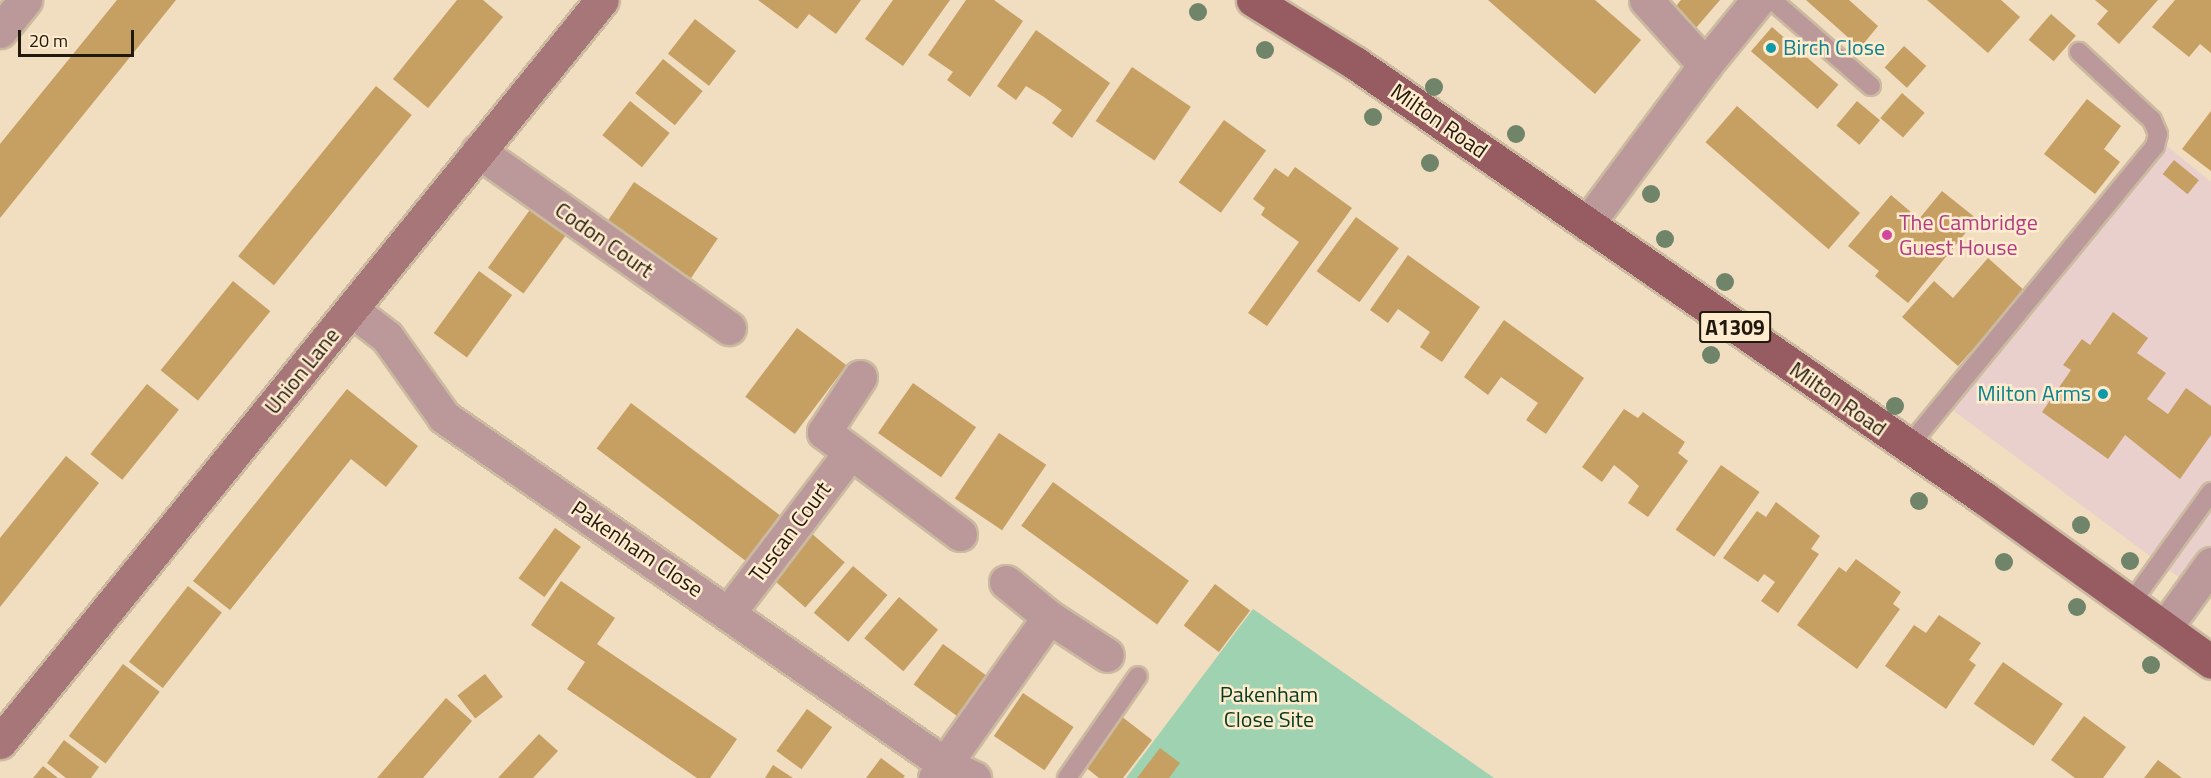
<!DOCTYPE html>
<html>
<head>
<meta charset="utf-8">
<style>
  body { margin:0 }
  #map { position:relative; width:2211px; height:778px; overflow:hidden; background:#f1ddc0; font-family:"Titillium Web",sans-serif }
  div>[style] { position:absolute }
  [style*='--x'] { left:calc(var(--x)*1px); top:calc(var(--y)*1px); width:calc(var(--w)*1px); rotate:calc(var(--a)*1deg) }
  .commercial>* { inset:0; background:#ead0cc }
  .green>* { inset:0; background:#9ed2b0 }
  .building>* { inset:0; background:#c69f62; transform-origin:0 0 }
  .roads { filter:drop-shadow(2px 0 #cbbaa0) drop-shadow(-2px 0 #cbbaa0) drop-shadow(0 2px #cbbaa0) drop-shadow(0 -2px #cbbaa0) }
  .lane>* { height:18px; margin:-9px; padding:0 9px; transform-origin:9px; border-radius:9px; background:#bb999b }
  .street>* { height:33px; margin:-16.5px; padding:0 16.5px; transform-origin:16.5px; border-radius:16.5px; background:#bb999b }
  .secondary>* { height:33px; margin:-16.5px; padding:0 16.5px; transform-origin:16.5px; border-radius:16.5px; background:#a77679 }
  .primary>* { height:33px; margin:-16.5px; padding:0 16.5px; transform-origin:16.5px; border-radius:16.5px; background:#975c62 }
  .trees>* { width:18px; height:18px; margin:-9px; border-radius:50%; background:#6f8468 }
  .dots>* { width:16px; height:16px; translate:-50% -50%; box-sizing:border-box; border:3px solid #ffebcd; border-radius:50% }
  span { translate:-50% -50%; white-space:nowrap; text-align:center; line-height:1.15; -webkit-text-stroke:5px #ffebcd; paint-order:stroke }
  .shield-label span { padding:2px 4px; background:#ffebcd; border:2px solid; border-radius:4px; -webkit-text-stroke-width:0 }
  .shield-label { font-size:21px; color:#20190e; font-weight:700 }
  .culture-label { font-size:22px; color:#0d838f }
  .left { translate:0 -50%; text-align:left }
  .right { translate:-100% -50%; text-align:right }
  .street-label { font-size:22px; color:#20190e }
  .hotel-label { font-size:22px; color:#b23c85 }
  .park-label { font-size:22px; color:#053c20 }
  .scale { position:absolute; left:18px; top:30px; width:116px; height:27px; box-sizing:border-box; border:3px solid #20190e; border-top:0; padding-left:8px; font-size:18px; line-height:21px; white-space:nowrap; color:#20190e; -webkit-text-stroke:4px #ffebcd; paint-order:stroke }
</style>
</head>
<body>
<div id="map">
  <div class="commercial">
    <i style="clip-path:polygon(2167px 146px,2211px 182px,2211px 581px,2200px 593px,1951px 409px)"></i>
  </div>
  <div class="green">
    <i style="clip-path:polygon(1253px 609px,1494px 778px,1126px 778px)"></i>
  </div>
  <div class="building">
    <i style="clip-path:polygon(117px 0,176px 0,0 218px,0 144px)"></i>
    <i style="clip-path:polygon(457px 0,483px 0,503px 17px,428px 108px,393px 79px)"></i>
    <i style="clip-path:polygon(758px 0,861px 0,836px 34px,809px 14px,797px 29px)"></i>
    <i style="clip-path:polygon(893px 0,950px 0,903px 66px,865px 39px)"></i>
    <i style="clip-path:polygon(966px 0,994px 0,1023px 21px,970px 97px,947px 80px,953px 72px,928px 55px)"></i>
    <i style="clip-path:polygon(1488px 0,1595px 0,1641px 40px,1595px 94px)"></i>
    <i style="clip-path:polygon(1681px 0,1720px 0,1695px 29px,1673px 10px)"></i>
    <i style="clip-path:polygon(1806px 0,1849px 0,1878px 26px,1860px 48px)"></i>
    <i style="clip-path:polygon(1927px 0,2001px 0,2020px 17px,1988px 53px)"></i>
    <i style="clip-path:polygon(2095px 0,2158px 0,2119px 44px,2097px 24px,2108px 11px)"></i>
    <i style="clip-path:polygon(2175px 0,2211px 0,2211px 53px,2200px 44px,2189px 57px,2152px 27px)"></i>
    <i style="left:2051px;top:14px;width:33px;height:34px;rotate:41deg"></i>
    <i style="left:695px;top:19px;width:52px;height:44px;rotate:38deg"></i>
    <i style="left:1772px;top:27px;width:88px;height:32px;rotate:41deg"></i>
    <i style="clip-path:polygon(1036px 30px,1110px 83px,1072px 138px,1052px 123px,1062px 110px,1044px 97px,1026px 86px,1016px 100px,997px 86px)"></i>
    <i style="left:1904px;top:46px;width:30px;height:29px;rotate:42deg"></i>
    <i style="left:663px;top:59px;width:51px;height:44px;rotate:39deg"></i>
    <i style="left:1132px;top:67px;width:71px;height:65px;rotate:34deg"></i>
    <i style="left:376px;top:86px;width:46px;height:219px;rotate:39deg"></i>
    <i style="left:1902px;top:93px;width:30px;height:33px;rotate:41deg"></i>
    <i style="clip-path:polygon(2087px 99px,2121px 126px,2104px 149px,2120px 162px,2095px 194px,2044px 154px)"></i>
    <i style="left:630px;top:101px;width:51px;height:44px;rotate:39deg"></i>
    <i style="left:1857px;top:101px;width:30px;height:32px;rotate:40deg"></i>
    <i style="left:1737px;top:106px;width:163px;height:48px;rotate:41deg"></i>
    <i style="clip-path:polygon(2211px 111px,2211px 171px,2182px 149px)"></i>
    <i style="left:1224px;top:120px;width:52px;height:77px;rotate:36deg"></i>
    <i style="left:2174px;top:160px;width:32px;height:18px;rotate:39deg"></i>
    <i style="clip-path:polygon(1295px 167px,1352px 208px,1267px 326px,1248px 313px,1299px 242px,1261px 215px,1265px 208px,1253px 199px,1275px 168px,1288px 177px)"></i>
    <i style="left:634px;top:182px;width:101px;height:60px;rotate:34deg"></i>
    <i style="clip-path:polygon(1942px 191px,1977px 219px,1908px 303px,1875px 276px,1879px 271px,1848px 246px,1891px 195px,1919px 219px)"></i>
    <i style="left:532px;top:207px;width:44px;height:75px;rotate:36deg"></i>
    <i style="left:1356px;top:217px;width:53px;height:67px;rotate:36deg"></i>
    <i style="clip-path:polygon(1408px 255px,1480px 307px,1442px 362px,1420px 347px,1430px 332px,1398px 309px,1388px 323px,1370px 310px)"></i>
    <i style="clip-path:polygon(1988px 258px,2025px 291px,1958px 366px,1902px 317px,1934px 281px,1953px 298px)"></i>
    <i style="left:479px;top:271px;width:41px;height:77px;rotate:36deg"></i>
    <i style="left:233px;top:281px;width:48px;height:115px;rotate:39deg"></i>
    <i style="clip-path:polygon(2113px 312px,2148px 338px,2137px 353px,2166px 373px,2147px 399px,2168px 414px,2186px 388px,2211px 406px,2211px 435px,2180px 479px,2125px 435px,2108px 459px,2042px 412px,2071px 370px,2063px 365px,2082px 339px,2090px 345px)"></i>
    <i style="clip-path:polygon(1504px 320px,1584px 378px,1546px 434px,1526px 420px,1538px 403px,1501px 377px,1488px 395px,1464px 377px)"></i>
    <i style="left:797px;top:328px;width:62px;height:86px;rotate:37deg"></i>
    <i style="left:913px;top:383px;width:77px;height:61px;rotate:35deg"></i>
    <i style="left:147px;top:384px;width:41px;height:90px;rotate:39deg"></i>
    <i style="clip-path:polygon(347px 389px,418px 446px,386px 487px,351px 459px,230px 610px,193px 581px)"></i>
    <i style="left:631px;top:403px;width:193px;height:57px;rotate:37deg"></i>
    <i style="clip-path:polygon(1624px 409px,1638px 418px,1643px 412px,1685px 442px,1678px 453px,1688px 461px,1648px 517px,1628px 503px,1639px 486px,1629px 477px,1614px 465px,1602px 482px,1582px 467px)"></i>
    <i style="left:999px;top:433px;width:57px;height:79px;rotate:34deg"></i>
    <i style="clip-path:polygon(66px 456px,99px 483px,0 607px,0 538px)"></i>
    <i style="left:1721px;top:465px;width:47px;height:79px;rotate:35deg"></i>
    <i style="left:1053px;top:482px;width:168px;height:54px;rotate:36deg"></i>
    <i style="clip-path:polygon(1776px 502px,1820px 536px,1811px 549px,1819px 554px,1778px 613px,1761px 601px,1775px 582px,1764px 574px,1758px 582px,1723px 558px,1757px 511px,1766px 517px)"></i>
    <i style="left:555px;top:528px;width:32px;height:62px;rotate:36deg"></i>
    <i style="left:810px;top:532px;width:46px;height:60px;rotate:41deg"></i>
    <i style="clip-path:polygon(1856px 559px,1901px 592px,1893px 604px,1900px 609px,1857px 669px,1797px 625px,1839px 567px,1846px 572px)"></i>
    <i style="left:853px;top:566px;width:45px;height:61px;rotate:40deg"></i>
    <i style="clip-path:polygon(561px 581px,615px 618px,597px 644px,737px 739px,710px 778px,697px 778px,567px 689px,585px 662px,531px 625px)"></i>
    <i style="left:1215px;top:584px;width:44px;height:52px;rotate:37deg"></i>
    <i style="left:188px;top:586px;width:43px;height:96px;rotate:38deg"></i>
    <i style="left:899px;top:597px;width:51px;height:54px;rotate:40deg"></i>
    <i style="clip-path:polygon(1939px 615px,1981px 643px,1969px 660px,1976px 665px,1946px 709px,1885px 666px,1914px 625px,1926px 633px)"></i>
    <i style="left:943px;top:644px;width:60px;height:50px;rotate:36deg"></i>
    <i style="left:2003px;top:662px;width:73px;height:51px;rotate:35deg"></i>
    <i style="left:123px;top:664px;width:46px;height:90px;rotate:37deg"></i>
    <i style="left:485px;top:674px;width:29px;height:35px;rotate:52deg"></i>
    <i style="left:1023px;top:693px;width:61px;height:52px;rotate:34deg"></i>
    <i style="clip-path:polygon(446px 698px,472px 721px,423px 778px,377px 778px)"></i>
    <i style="left:807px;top:709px;width:31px;height:52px;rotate:36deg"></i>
    <i style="clip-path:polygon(1121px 716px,1152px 740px,1123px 778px,1099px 778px,1084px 766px)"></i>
    <i style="clip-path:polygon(2084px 716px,2126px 747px,2103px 778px,2075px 778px,2051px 760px)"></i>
    <i style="clip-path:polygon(539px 734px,558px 751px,533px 778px,498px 778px)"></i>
    <i style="clip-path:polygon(64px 740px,99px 767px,91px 778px,66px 778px,47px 763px)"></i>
    <i style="clip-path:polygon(1160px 748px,1180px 763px,1169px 778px,1137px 778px)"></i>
    <i style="clip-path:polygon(881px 758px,905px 776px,903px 778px,866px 778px)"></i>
    <i style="clip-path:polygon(2158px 760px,2182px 778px,2144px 778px)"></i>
    <i style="clip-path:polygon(773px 765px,793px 778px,765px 778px)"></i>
    <i style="clip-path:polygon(43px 766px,58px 778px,33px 778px)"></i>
  </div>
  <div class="roads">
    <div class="lane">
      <i style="--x:1772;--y:0;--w:131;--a:41"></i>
      <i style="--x:1907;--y:448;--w:391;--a:-50.6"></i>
      <i style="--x:2155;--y:146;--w:12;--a:-76"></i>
      <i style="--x:2158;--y:134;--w:15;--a:-113"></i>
      <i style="--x:2152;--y:120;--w:100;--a:-137"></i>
      <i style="--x:2131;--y:603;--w:137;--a:-54.2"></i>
      <i style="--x:1067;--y:778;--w:124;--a:-55.2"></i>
    </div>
    <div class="street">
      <i style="--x:1646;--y:0;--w:88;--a:47.8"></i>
      <i style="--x:0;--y:31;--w:40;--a:-51"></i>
      <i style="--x:478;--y:151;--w:307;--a:35.2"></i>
      <i style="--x:1587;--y:224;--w:198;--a:-53.4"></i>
      <i style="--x:1705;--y:65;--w:84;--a:-50.8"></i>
      <i style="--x:352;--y:310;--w:44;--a:37.6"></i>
      <i style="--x:387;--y:337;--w:98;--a:54.5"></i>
      <i style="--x:444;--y:417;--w:611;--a:34.73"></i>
      <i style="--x:946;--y:765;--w:31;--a:25"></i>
      <i style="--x:860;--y:377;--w:66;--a:123.2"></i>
      <i style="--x:824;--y:432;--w:170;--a:36.9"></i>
      <i style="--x:1006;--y:582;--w:55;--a:39.1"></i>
      <i style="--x:729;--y:612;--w:201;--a:-52.7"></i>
      <i style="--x:2166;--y:626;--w:77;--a:-54"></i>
      <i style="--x:935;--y:778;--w:197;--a:-54.7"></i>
      <i style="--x:1049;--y:617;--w:69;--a:33.2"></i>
    </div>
    <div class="secondary">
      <i style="--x:0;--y:742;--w:955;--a:-50.95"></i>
    </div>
    <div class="primary">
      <i style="--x:1253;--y:0;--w:120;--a:31.7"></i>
      <i style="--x:1355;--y:63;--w:765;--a:34.67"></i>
      <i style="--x:1984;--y:498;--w:280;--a:35.8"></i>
    </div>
  </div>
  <div class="trees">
    <i style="left:1198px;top:12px"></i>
    <i style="left:1265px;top:50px"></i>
    <i style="left:1434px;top:87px"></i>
    <i style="left:1373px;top:117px"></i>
    <i style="left:1516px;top:134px"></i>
    <i style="left:1430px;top:163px"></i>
    <i style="left:1651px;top:194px"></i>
    <i style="left:1665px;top:239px"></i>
    <i style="left:1725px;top:282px"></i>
    <i style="left:1711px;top:355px"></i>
    <i style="left:1895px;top:406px"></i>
    <i style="left:1919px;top:501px"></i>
    <i style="left:2081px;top:525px"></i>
    <i style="left:2130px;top:561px"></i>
    <i style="left:2004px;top:562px"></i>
    <i style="left:2077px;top:607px"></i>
    <i style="left:2151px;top:665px"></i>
  </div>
  <div class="dots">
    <i style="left:1771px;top:48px;background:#0f9aa8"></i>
    <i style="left:1887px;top:235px;background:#d1479c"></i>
    <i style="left:2103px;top:394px;background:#0f9aa8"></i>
  </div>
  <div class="shield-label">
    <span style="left:1735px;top:327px">A1309</span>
  </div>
  <div class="culture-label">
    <span class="left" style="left:1783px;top:48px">Birch Close</span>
    <span class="right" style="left:2091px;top:394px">Milton Arms</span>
  </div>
  <div class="street-label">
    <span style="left:1439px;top:121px;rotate:35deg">Milton Road</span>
    <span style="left:604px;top:240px;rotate:35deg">Codon Court</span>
    <span style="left:302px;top:371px;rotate:-51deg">Union Lane</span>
    <span style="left:1838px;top:399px;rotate:35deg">Milton Road</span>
    <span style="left:790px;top:532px;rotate:-53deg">Tuscan Court</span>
    <span style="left:637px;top:549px;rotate:34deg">Pakenham Close</span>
  </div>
  <div class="hotel-label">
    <span class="left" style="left:1899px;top:235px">The Cambridge<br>Guest House</span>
  </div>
  <div class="park-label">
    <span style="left:1269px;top:707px">Pakenham<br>Close Site</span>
  </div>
  <div class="scale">20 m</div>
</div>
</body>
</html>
